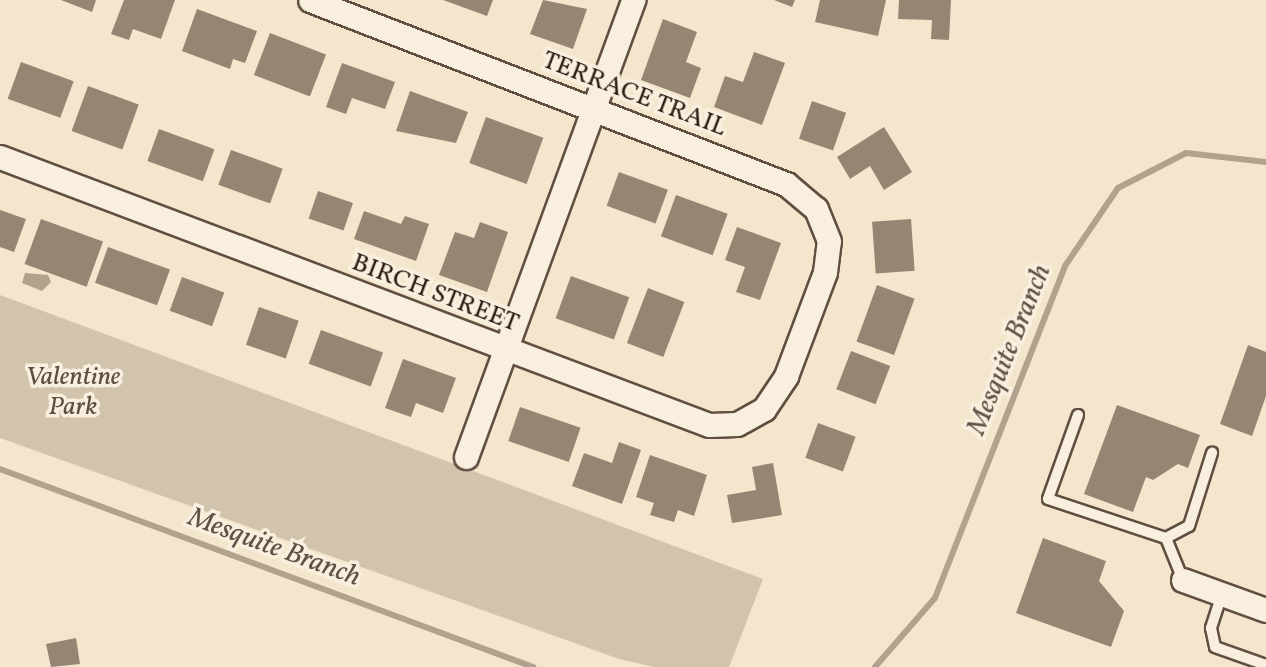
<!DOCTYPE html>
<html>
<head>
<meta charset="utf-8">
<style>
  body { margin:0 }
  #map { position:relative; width:1266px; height:667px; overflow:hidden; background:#f4e6cc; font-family:Vollkorn,serif }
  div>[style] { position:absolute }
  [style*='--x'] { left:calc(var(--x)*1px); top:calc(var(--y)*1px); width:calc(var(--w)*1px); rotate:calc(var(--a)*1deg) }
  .green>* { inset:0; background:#d2c3ad }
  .water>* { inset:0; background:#b1a18d }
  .stream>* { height:6px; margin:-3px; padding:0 3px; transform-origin:3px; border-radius:3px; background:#b1a18d }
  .building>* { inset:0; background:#958573; transform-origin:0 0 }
  .roads { filter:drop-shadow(2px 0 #604e41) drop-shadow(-2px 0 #604e41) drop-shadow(0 2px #604e41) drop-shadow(0 -2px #604e41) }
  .service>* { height:10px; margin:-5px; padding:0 5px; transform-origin:5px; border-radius:5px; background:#f8efde }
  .minor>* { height:23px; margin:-11.5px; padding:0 11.5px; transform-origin:11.5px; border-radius:11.5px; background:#f8efde }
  span { translate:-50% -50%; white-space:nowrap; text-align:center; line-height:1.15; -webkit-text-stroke:7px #f8efde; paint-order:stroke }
  .street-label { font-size:26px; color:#2e1b13 }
  .park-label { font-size:26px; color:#5f4d41; font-style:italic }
  .water-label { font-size:28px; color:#625144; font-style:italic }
</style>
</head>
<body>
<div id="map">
  <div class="green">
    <i style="clip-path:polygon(0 295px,763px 579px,729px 667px,654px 667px,619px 659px,0 438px)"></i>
  </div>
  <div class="water">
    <i style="clip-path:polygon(25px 273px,48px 275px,51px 282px,42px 291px,22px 283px)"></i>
  </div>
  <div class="stream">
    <i style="--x:0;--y:469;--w:569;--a:20.38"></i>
    <i style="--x:875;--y:667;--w:91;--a:-49"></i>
    <i style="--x:935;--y:598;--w:357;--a:-68.6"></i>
    <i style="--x:1065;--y:266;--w:94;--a:-55.8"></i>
    <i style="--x:1118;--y:188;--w:76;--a:-27.2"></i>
    <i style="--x:1186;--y:153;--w:81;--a:6.4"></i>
  </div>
  <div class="building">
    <i style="clip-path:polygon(61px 0,96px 0,92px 12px)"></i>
    <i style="clip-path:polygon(124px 0,175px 0,161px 39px,133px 29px,129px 40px,111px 34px)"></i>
    <i style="clip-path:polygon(443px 0,493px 0,487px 16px)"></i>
    <i style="clip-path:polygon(543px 0,587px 9px,573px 49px,530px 34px)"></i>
    <i style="clip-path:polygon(774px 0,795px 0,792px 7px)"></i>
    <i style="clip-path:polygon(820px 0,886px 0,878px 36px,815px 22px)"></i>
    <i style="clip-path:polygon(899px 0,951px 0,949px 40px,931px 39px,932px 20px,898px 19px)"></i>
    <i style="clip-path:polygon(197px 9px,257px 31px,245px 63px,233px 59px,230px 69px,182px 51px)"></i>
    <i style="clip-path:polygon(663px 19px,697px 32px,686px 62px,701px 68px,690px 98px,641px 80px)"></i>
    <i style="left:270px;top:33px;width:60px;height:45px;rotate:21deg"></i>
    <i style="clip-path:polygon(754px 52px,785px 63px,762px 125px,714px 107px,725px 76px,743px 82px)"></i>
    <i style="left:21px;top:62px;width:56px;height:39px;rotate:20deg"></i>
    <i style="clip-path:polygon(342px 63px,395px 82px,385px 109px,352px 98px,346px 114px,326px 107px)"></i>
    <i style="left:88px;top:86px;width:54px;height:48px;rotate:20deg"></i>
    <i style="clip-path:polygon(410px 91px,468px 112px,456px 143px,396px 131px)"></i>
    <i style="left:812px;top:101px;width:36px;height:40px;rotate:19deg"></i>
    <i style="left:486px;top:117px;width:61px;height:49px;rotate:20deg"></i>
    <i style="clip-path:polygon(884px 127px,912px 172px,884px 190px,870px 166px,850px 179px,837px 157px)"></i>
    <i style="left:159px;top:129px;width:59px;height:34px;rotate:20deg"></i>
    <i style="left:231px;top:150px;width:55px;height:37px;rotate:20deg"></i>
    <i style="left:619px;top:172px;width:52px;height:36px;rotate:20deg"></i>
    <i style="left:318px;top:191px;width:37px;height:29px;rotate:19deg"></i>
    <i style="left:676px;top:195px;width:55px;height:44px;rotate:20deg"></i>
    <i style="clip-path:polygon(0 210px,26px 219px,14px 252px,0 247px)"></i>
    <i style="clip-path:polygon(364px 211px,401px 224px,405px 216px,429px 224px,416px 261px,354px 239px)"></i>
    <i style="left:41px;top:219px;width:66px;height:48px;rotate:20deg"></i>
    <i style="left:911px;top:219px;width:52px;height:39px;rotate:86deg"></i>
    <i style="clip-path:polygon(480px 222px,508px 232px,487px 292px,439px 275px,455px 232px,474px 238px)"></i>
    <i style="clip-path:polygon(737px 227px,781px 243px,760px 300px,736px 292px,745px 267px,725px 260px)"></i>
    <i style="left:108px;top:247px;width:66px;height:38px;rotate:20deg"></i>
    <i style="left:571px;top:276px;width:62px;height:45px;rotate:20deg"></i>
    <i style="left:182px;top:277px;width:45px;height:36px;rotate:20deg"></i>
    <i style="left:877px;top:285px;width:40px;height:60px;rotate:20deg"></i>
    <i style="left:648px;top:288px;width:39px;height:59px;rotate:21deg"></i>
    <i style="left:259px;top:307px;width:42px;height:40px;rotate:19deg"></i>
    <i style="left:321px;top:330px;width:66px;height:36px;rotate:20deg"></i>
    <i style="clip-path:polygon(1248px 345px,1266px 352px,1266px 396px,1252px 436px,1220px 424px)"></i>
    <i style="left:851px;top:351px;width:42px;height:41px;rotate:21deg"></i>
    <i style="clip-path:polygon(403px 359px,456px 378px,443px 413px,416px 403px,411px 417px,385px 408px)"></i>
    <i style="clip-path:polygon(1117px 405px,1200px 435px,1188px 468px,1178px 464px,1153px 480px,1146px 477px,1133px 512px,1084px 494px)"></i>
    <i style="left:520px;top:407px;width:64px;height:36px;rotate:19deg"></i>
    <i style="left:818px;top:423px;width:40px;height:37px;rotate:20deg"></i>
    <i style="clip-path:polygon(619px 442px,641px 450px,622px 504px,572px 486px,584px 453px,612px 463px)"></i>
    <i style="clip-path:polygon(650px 455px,707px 475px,694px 516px,678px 510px,674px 522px,650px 515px,654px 503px,636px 497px)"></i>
    <i style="clip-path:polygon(773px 463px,782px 515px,732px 523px,727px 495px,756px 490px,752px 467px)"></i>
    <i style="clip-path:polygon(1043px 538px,1106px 561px,1099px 581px,1124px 611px,1111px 647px,1016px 613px)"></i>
    <i style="clip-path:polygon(76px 638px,80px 664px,51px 667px,46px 644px)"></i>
  </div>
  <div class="roads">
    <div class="service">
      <i style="--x:1078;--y:415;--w:89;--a:109.7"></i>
      <i style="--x:1048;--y:499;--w:124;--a:18.3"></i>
      <i style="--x:1166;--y:538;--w:45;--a:68"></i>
      <i style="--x:1166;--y:538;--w:26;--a:-28"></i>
      <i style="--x:1189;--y:526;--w:77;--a:-72.5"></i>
      <i style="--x:1222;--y:594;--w:36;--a:108"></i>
      <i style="--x:1211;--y:628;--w:19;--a:78"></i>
      <i style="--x:1215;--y:647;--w:54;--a:19.4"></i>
    </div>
    <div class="minor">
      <i style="--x:0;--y:157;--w:758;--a:20.71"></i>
      <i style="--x:709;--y:425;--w:28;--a:-2"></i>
      <i style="--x:737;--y:424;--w:31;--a:-29"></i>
      <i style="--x:764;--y:409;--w:40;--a:-56"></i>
      <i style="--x:786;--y:376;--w:111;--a:-69.4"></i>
      <i style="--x:825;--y:272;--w:31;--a:-83"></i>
      <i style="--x:829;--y:241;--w:35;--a:-112"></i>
      <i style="--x:816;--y:209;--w:39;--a:-140"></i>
      <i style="--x:786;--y:184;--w:510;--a:-158.87"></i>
      <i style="--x:466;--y:457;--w:487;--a:-69.9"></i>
      <i style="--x:1183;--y:580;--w:88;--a:19.9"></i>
    </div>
  </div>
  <div class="street-label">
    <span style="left:634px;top:95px;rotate:21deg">TERRACE TRAIL</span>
    <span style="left:435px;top:294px;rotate:21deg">BIRCH STREET</span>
  </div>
  <div class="park-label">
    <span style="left:73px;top:393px">Valentine<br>Park</span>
  </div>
  <div class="water-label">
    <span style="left:1010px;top:350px;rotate:-68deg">Mesquite Branch</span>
    <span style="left:274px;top:548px;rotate:20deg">Mesquite Branch</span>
  </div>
</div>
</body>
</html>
